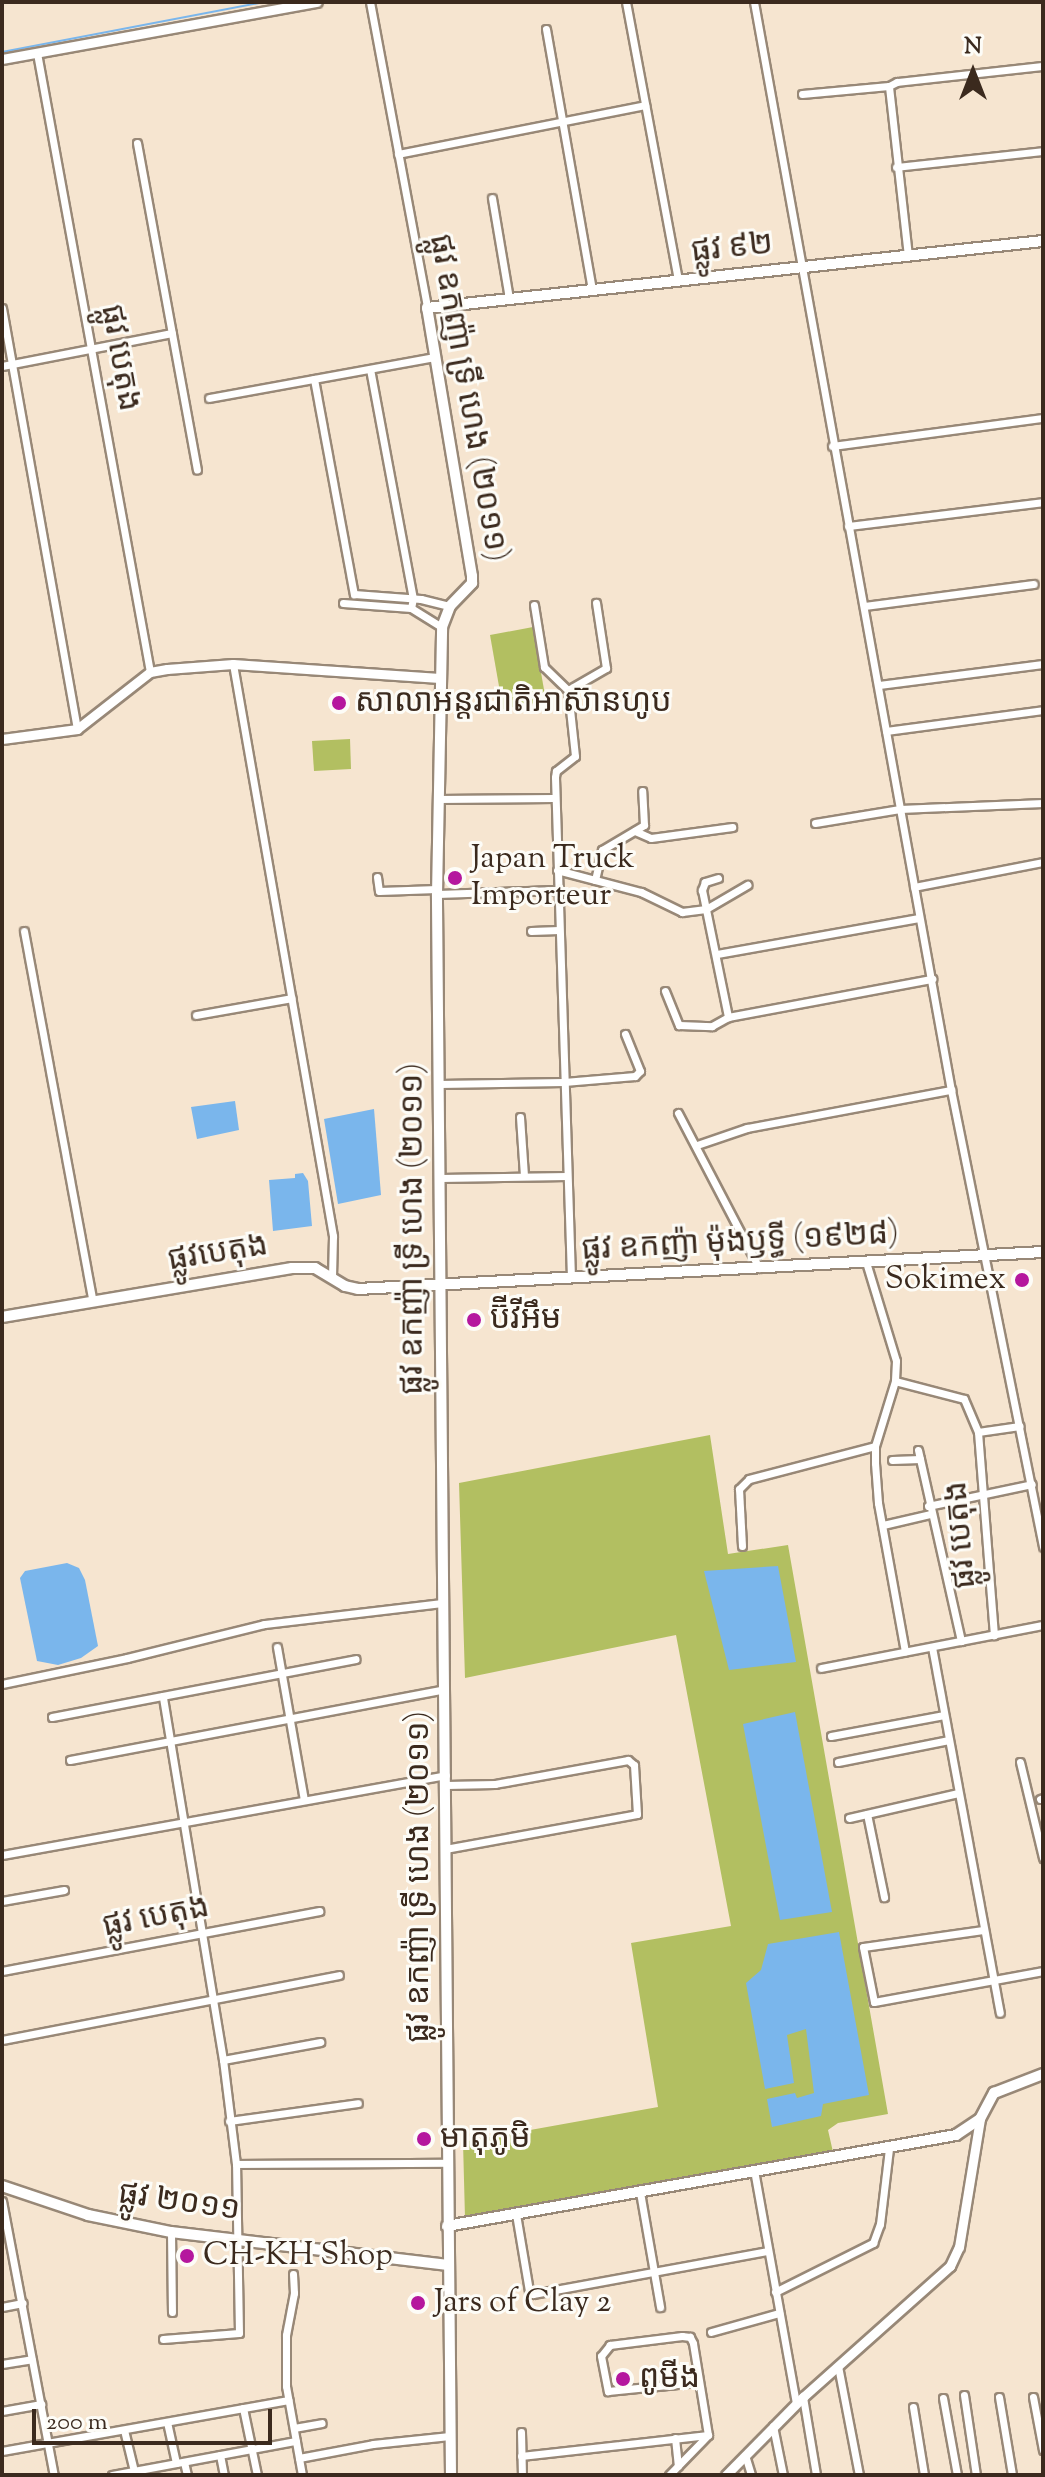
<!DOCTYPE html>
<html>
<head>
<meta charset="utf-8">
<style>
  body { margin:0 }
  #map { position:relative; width:1045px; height:2477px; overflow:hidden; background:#f6e5d0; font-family:"Sorts Mill Goudy","Noto Sans Khmer",serif }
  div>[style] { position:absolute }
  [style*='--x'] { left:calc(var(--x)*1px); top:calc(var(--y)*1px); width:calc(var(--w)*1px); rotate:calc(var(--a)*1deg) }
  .green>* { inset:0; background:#b2bf61 }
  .water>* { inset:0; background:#7ab6ec }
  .stream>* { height:2px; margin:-1px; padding:0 1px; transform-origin:1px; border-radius:1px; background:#7ab6ec }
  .roads { filter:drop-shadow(2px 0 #988877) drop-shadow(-2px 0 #988877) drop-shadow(0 2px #988877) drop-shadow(0 -2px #988877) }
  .minor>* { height:7px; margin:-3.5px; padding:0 3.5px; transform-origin:3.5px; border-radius:3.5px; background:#fff }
  .tertiary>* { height:9px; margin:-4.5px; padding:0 4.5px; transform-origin:4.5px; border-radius:4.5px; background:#fff }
  .secondary>* { height:10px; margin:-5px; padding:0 5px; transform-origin:5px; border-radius:5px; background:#fff }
  .dots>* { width:22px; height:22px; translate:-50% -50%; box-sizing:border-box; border:4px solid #fdfcf7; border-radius:50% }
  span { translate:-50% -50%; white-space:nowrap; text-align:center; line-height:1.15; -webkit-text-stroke:6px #fdfcf7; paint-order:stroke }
  .street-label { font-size:32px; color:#3b2a1e }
  .poi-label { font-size:32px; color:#3b2a1e }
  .left { translate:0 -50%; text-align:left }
  .right { translate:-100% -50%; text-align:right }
  .frame { position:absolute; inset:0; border:4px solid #3b2a1e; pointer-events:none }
  .north { position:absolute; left:933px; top:32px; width:80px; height:80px; -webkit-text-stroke:6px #fdfcf7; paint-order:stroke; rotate:0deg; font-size:22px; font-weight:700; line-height:32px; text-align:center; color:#3b2a1e }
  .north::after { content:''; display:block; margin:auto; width:28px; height:36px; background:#3b2a1e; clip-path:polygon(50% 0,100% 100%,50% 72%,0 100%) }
  .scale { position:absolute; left:32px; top:2409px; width:240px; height:36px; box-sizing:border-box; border:4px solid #3b2a1e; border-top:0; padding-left:10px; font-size:24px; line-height:28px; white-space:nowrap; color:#3b2a1e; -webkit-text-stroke:6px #fdfcf7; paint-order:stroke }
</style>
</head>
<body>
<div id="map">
  <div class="green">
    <div style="clip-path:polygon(533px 627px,546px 701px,503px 709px,490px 635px)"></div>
    <div style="clip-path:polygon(350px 739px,351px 769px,314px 771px,312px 741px)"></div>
    <div style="clip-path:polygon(710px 1435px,728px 1554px,788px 1545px,888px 2114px,838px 2123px,828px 2130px,833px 2152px,465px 2218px,463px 2142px,658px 2107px,631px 1943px,731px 1926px,676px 1635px,465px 1678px,459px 1483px)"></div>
  </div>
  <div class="water">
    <div style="clip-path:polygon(235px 1101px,239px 1130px,197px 1139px,191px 1107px)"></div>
    <div style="clip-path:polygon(374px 1109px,381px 1195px,338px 1204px,324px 1119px)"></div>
    <div style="clip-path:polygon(303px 1173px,308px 1181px,312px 1226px,273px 1231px,269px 1180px,295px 1178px,295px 1174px)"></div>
    <div style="clip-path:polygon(67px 1563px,79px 1568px,85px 1580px,98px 1646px,81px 1658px,58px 1665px,37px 1661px,20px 1578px,25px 1571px)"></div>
    <div style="clip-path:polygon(778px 1566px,796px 1662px,729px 1670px,704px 1571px)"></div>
    <div style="clip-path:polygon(795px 1712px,832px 1912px,780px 1920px,743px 1724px)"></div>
    <div style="clip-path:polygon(839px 1932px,869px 2095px,823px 2104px,821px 2116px,772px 2127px,767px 2099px,795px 2093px,797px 2098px,814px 2093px,806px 2029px,787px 2035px,794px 2083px,765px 2089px,746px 1983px,761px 1970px,768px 1944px)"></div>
  </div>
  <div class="stream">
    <div style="--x:2;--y:52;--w:267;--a:-10.8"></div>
  </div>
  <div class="roads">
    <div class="minor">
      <div style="--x:370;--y:2;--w:311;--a:79.4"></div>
      <div style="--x:626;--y:2;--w:284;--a:79.4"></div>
      <div style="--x:754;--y:2;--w:1106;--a:79.74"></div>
      <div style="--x:951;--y:1090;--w:466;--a:78.6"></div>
      <div style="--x:546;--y:29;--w:265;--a:80"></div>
      <div style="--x:37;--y:53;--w:629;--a:79.65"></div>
      <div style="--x:802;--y:94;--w:87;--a:-5.3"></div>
      <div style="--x:137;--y:143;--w:332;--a:79.6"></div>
      <div style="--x:398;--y:154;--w:252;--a:-11.2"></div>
      <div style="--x:896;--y:167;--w:148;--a:-6.2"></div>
      <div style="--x:492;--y:198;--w:102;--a:80.4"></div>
      <div style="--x:908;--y:256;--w:171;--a:-96.4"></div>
      <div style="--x:889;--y:86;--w:9;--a:-27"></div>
      <div style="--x:897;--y:82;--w:147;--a:-6.3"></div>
      <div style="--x:2;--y:308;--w:428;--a:79.9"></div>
      <div style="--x:2;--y:366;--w:173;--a:-11"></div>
      <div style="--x:370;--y:369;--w:233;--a:79.4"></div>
      <div style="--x:413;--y:598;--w:10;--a:101"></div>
      <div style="--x:314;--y:379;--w:219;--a:79.5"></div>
      <div style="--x:354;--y:594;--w:67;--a:4.3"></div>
      <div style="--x:421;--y:599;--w:30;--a:14"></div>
      <div style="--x:209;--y:398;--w:230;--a:-10.3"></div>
      <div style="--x:832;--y:446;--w:213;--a:-7.6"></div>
      <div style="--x:848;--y:526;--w:196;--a:-7"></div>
      <div style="--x:343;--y:603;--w:68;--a:4.2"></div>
      <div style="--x:411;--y:608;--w:36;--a:32"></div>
      <div style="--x:534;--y:605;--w:63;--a:80.8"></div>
      <div style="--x:544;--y:667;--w:33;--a:44"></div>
      <div style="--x:864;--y:606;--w:171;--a:-7.4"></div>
      <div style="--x:233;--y:664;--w:581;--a:80.08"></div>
      <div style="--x:333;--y:1236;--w:42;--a:91.4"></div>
      <div style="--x:879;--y:685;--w:165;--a:-7.3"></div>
      <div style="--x:886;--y:731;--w:158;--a:-7.6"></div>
      <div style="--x:438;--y:799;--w:116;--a:-0.5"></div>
      <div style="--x:815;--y:823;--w:86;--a:-9.4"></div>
      <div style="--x:900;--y:809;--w:143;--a:-2.4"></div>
      <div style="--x:635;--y:831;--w:17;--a:24"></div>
      <div style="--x:651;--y:838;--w:82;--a:-7.7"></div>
      <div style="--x:557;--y:870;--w:87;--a:14.7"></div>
      <div style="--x:641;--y:892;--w:46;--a:26"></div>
      <div style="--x:682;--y:912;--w:24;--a:-7"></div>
      <div style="--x:706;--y:909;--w:48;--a:-30.3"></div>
      <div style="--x:377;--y:877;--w:14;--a:82"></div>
      <div style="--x:379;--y:891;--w:58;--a:-2"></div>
      <div style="--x:718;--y:878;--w:14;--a:163"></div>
      <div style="--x:705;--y:882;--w:9;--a:111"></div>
      <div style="--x:702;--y:890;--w:130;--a:78.4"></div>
      <div style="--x:595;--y:880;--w:31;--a:-77"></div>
      <div style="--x:602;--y:850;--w:49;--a:-30.8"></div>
      <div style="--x:644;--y:825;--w:34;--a:-93"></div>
      <div style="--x:914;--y:887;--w:131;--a:-11"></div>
      <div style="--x:437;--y:894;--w:120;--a:-1.9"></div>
      <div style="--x:24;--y:931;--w:377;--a:79.5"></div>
      <div style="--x:531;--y:931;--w:28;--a:-2"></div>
      <div style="--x:717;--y:954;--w:205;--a:-10.1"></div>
      <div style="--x:665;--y:991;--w:37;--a:68"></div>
      <div style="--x:679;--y:1025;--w:33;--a:2"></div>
      <div style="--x:712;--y:1026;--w:18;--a:-29"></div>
      <div style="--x:728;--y:1017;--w:208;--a:-10.6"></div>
      <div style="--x:196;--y:1015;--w:97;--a:-10"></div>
      <div style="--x:439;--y:1084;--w:125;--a:-0.9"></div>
      <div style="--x:564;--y:1082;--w:71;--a:-4.8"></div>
      <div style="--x:635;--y:1076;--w:7;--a:-45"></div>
      <div style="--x:640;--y:1071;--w:40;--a:-112"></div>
      <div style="--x:678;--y:1113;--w:175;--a:62.4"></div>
      <div style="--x:520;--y:1117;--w:59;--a:86.1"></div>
      <div style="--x:697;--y:1145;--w:53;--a:-18.8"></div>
      <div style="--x:747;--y:1128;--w:208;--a:-10.6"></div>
      <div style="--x:440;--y:1178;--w:127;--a:-0.9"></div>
      <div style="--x:866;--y:1262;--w:103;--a:73.1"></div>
      <div style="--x:896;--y:1361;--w:20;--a:93"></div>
      <div style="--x:895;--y:1381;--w:68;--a:107.1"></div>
      <div style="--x:875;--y:1446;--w:17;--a:90"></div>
      <div style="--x:875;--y:1463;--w:40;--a:85.7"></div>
      <div style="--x:878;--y:1503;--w:151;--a:79.7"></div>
      <div style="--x:571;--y:1278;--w:501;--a:-91.83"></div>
      <div style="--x:555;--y:777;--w:6;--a:-81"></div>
      <div style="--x:556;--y:771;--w:24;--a:-38"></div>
      <div style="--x:575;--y:756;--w:66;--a:-96.1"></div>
      <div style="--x:568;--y:690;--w:44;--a:-30.1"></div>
      <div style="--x:606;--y:668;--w:66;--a:-98.7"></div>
      <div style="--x:895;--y:1381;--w:71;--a:14.6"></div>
      <div style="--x:964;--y:1399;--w:36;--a:67"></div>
      <div style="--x:978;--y:1432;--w:42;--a:-8.1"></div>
      <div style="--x:978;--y:1432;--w:204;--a:85.5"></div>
      <div style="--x:918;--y:1450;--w:196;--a:77.3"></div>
      <div style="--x:892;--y:1460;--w:28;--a:-2"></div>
      <div style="--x:928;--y:1506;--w:106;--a:-11.9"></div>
      <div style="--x:883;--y:1525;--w:48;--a:-13.2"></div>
      <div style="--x:742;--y:1546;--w:57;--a:-93"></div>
      <div style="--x:739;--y:1489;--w:14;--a:-45"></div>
      <div style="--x:749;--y:1479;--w:130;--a:-14.7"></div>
      <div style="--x:277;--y:1647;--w:155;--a:80"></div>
      <div style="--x:932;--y:1647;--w:372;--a:79.5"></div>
      <div style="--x:821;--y:1668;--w:226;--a:-11"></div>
      <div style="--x:2;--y:1684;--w:128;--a:-11.7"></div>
      <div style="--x:127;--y:1658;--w:141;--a:-13.9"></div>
      <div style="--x:264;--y:1624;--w:180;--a:-6.7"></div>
      <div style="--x:52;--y:1717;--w:309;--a:-10.8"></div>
      <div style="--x:831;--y:1736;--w:115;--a:-10.5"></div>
      <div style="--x:70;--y:1760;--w:381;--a:-10.7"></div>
      <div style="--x:838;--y:1762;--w:113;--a:-11.2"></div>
      <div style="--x:1020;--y:1762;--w:99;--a:76.5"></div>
      <div style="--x:1040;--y:1799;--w:3;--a:-18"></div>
      <div style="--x:867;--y:1814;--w:85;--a:78.4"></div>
      <div style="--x:849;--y:1818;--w:112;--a:-12.9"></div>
      <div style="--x:445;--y:1849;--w:195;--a:-10.3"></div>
      <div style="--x:637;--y:1814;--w:49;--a:-93.5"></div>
      <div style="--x:634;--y:1765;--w:8;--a:-140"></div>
      <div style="--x:628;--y:1760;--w:135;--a:169.8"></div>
      <div style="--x:495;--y:1784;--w:49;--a:178.8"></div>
      <div style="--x:2;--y:1855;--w:451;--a:-10.2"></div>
      <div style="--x:2;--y:1901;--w:63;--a:-10.1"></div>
      <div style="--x:983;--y:1930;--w:121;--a:171.9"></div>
      <div style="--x:863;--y:1947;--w:56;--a:78.7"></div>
      <div style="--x:874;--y:2002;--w:172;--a:-10.4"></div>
      <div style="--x:2;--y:1971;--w:323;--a:-10.7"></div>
      <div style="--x:2;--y:2040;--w:343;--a:-10.9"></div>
      <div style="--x:223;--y:2060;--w:99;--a:-10.5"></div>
      <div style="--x:229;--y:2121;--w:130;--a:-7.9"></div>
      <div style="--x:236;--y:2164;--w:212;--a:-0.3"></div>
      <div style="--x:754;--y:2170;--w:238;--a:79.8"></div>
      <div style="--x:640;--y:2192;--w:117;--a:80.1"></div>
      <div style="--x:2;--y:2201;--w:279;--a:79.3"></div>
      <div style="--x:516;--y:2214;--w:78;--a:80.4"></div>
      <div style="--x:529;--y:2291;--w:5;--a:37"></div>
      <div style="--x:533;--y:2294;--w:239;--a:-10.4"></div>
      <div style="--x:171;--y:2232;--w:80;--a:89.3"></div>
      <div style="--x:293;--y:2274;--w:19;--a:87"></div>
      <div style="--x:294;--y:2293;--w:43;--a:100.8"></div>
      <div style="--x:286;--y:2335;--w:51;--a:90"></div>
      <div style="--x:286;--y:2386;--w:90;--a:79.8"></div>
      <div style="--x:775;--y:2292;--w:110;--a:-26.6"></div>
      <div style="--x:873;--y:2243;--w:20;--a:-70"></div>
      <div style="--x:880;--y:2224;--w:77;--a:-83.2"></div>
      <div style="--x:2;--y:2307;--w:21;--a:-11"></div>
      <div style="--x:711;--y:2332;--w:71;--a:-15.6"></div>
      <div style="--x:163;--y:2339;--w:76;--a:-4.5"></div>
      <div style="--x:239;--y:2333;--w:169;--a:-91"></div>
      <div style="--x:236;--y:2164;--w:105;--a:-97.1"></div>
      <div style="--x:223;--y:2060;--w:369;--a:-99.4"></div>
      <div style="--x:2;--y:2364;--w:30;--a:-9"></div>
      <div style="--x:838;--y:2366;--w:111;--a:79.1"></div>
      <div style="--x:964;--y:2395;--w:81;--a:81.5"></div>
      <div style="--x:803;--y:2397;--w:79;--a:80.5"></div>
      <div style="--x:999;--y:2397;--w:79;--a:80.5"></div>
      <div style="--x:1033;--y:2397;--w:54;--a:79.3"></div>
      <div style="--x:943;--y:2398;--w:78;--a:79.7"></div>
      <div style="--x:913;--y:2407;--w:69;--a:80.8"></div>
      <div style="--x:243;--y:2408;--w:68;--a:78.2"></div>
      <div style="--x:2;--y:2411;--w:40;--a:-10"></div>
      <div style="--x:167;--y:2422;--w:42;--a:77.6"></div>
      <div style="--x:773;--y:2426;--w:50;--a:78.5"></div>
      <div style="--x:294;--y:2428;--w:28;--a:-10"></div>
      <div style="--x:124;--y:2430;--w:42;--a:76.3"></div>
      <div style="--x:521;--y:2432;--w:43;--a:88.7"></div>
      <div style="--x:675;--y:2438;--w:28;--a:84"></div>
      <div style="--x:2;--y:2451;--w:291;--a:-10.1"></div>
      <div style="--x:220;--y:2455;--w:20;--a:79"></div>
      <div style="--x:745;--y:2455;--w:21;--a:73"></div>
      <div style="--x:521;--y:2456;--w:188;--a:-6.4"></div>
      <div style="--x:299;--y:2458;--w:75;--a:-10.7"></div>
      <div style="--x:373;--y:2444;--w:77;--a:-5.9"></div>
      <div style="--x:184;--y:2462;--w:13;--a:77"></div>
      <div style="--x:112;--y:2475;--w:187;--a:-10.5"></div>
      <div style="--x:669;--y:2475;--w:56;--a:-45.7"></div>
      <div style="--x:708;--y:2435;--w:93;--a:-99.3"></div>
      <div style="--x:693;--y:2343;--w:7;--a:-117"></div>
      <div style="--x:690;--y:2337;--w:8;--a:-173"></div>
      <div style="--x:682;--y:2336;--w:73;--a:172.9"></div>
      <div style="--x:610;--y:2345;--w:14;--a:129"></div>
      <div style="--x:601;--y:2356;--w:36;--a:79"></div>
      <div style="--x:608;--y:2391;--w:90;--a:-5.7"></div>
    </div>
    <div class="tertiary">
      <div style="--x:2;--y:59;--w:320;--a:-10.3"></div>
      <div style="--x:2;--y:739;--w:76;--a:-7.6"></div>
      <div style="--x:77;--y:729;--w:93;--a:-38"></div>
      <div style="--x:150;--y:672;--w:17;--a:-10"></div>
      <div style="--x:167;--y:669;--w:66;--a:-4.3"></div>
      <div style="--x:233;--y:664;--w:207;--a:3.9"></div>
      <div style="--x:726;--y:2475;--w:110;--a:-45.4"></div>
      <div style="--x:803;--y:2397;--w:197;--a:-41.7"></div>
      <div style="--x:950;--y:2266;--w:21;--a:-65"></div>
      <div style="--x:959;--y:2247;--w:130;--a:-80.7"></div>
    </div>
    <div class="secondary">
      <div style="--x:2;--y:1317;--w:294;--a:-9.6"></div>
      <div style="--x:292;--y:1268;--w:23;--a:0"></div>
      <div style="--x:315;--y:1268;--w:35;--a:31"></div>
      <div style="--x:345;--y:1286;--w:13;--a:13"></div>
      <div style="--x:358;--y:1289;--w:686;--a:-3.09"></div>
      <div style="--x:2;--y:2186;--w:91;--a:18.6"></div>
      <div style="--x:88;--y:2215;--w:85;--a:11.6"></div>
      <div style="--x:171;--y:2232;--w:279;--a:6.8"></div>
      <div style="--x:447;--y:2226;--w:517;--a:-10.14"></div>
      <div style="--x:956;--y:2135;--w:29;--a:-34"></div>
      <div style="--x:980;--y:2119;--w:30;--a:-62"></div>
      <div style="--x:994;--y:2093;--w:53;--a:-21.2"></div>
      <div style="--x:451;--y:2475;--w:1581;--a:-90.51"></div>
      <div style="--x:437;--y:894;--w:267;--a:-88.9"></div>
      <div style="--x:442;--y:627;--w:22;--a:-69"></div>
      <div style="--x:450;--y:606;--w:32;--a:-46"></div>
      <div style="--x:472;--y:583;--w:7;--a:-90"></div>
      <div style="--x:472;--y:576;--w:272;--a:-99.5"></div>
      <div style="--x:427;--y:308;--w:620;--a:-6.21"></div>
    </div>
  </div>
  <div class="dots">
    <div style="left:339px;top:703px;background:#b5179e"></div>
    <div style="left:455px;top:878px;background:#b5179e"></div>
    <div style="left:1022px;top:1280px;background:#b5179e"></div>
    <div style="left:474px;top:1320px;background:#b5179e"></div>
    <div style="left:424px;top:2139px;background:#b5179e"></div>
    <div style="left:187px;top:2256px;background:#b5179e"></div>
    <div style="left:418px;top:2303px;background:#b5179e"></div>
    <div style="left:623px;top:2379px;background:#b5179e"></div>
  </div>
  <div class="street-label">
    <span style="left:732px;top:249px;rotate:-6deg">ផ្លូវ ៩២</span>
    <span style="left:119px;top:358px;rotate:80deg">ផ្លូវ បេតុង</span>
    <span style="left:467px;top:398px;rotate:80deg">ផ្លូវ ឧកញ៉ា ទ្រី ហេង (២០១១)</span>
    <span style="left:414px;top:1229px;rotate:-90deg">ផ្លូវ ឧកញ៉ា ទ្រី ហេង (២០១១)</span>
    <span style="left:740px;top:1243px;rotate:-3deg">ផ្លូវ ឧកញ៉ា ម៉ុងឫទ្ធី (១៩២៨)</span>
    <span style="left:218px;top:1254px;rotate:-9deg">ផ្លូវបេតុង</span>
    <span style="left:962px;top:1535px;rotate:-95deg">ផ្លូវ បេតុង</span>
    <span style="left:420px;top:1877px;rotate:-90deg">ផ្លូវ ឧកញ៉ា ទ្រី ហេង (២០១១)</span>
    <span style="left:156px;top:1918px;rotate:-11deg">ផ្លូវ បេតុង</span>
    <span style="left:179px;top:2203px;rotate:8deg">ផ្លូវ ២០១១</span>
  </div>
  <div class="poi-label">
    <span class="left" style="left:355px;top:703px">សាលាអន្ដរជាតិអាស៊ានហូប</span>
    <span class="left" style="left:471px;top:878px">Japan Truck<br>Importeur</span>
    <span class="right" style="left:1006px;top:1280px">Sokimex</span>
    <span class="left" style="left:490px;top:1320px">ប៊ីវីអឹម</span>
    <span class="left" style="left:440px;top:2139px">មាតុភូមិ</span>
    <span class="left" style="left:203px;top:2256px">CH-KH Shop</span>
    <span class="left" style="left:434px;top:2303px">Jars of Clay 2</span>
    <span class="left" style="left:639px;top:2379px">ពូមីង</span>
  </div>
  <div class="frame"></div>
  <div class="north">N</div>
  <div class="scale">200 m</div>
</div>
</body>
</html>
